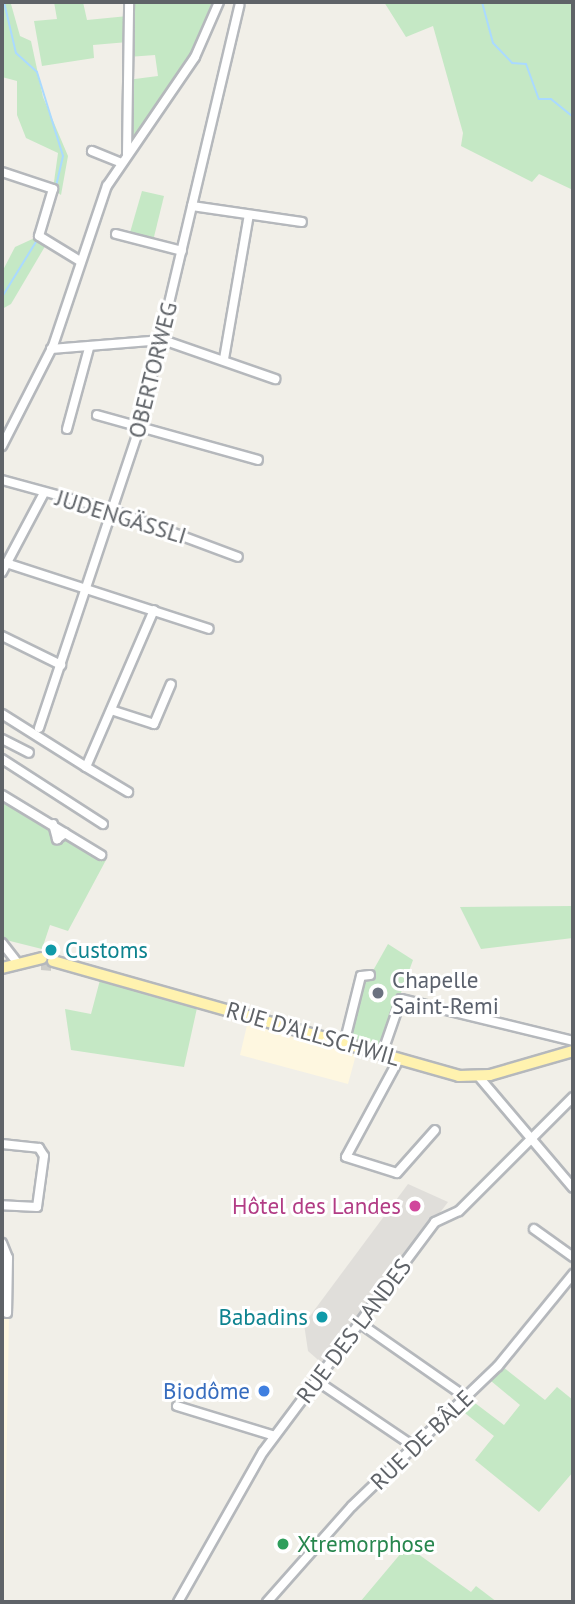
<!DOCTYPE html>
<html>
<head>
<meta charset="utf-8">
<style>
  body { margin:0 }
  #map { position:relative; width:575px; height:1604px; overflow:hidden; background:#f1efe8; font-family:"PT Sans",sans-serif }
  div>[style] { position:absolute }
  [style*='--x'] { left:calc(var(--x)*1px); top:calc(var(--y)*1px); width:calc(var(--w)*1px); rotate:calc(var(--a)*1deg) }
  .commercial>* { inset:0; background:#fef7e0 }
  .industrial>* { inset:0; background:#e0deda }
  .green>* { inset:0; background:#c5e8c5 }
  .stream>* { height:2px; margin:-1px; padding:0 1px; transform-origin:1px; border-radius:1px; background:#aadaff }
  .major-tunnel>* { height:10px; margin-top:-5px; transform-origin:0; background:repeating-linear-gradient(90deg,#ccccc8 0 10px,transparent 0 15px) }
  .roads { filter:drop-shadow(2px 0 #b5b8bc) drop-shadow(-2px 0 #b5b8bc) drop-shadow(0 2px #b5b8bc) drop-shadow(0 -2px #b5b8bc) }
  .minor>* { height:8px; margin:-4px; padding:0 4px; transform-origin:4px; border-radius:4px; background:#fff }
  .major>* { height:10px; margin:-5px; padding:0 5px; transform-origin:5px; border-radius:5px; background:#fff2af }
  .dots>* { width:19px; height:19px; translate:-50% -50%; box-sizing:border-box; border:4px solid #fff; border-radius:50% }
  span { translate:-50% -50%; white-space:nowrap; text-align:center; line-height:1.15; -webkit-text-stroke:6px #fff; paint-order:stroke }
  .street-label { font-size:23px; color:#5f6368 }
  .culture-label { font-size:23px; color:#0d838f }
  .left { translate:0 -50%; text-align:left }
  .right { translate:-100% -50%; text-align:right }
  .worship-label { font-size:23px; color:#5b616d }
  .hotel-label { font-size:23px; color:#b23c85 }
  .shop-label { font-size:23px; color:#366cbe }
  .leisure-label { font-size:23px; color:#27864d }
  .frame { position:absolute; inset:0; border:4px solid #5f6368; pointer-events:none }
</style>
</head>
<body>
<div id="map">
  <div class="commercial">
    <div style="clip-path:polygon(248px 1021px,357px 1051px,348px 1084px,240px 1055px)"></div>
    <div style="clip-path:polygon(2px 1245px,10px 1257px,4px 1602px,2px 1602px)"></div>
  </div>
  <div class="industrial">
    <div style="clip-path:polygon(408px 1184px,448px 1202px,325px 1366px,308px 1351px,304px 1324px)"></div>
  </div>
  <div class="green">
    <div style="clip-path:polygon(2px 2px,11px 4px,20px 36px,31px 41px,43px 97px,68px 156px,61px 195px,53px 189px,58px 153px,26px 138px,17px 115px,17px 81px,2px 77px)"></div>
    <div style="clip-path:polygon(54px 2px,83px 2px,87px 20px,128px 16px,129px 2px,212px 2px,193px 49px,129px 146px,127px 80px,158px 76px,155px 55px,128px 57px,128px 42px,93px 45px,94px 58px,42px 66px,34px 21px,57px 19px)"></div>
    <div style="clip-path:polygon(384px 2px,573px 2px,573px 190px,539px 174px,532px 182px,461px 146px,463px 133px,433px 26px,406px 37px)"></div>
    <div style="clip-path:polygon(142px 191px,164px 196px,153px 241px,129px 236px)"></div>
    <div style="clip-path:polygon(39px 236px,47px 243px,11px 304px,2px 309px,2px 272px,15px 247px)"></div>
    <div style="clip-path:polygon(2px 797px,46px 823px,59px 842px,68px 838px,106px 860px,68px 931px,50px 925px,42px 949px,2px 939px)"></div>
    <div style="clip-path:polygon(573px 906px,573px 938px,481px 949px,460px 907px)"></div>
    <div style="clip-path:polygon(388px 944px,413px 960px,380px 1050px,348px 1040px,364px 976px,370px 976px)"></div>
    <div style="clip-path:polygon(100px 980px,197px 1008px,184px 1067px,71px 1050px,65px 1009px,91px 1014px)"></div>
    <div style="clip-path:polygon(503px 1367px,545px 1400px,557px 1387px,573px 1400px,573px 1472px,539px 1512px,475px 1460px,494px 1436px,461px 1410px,471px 1400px,504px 1425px,520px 1405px,491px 1381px)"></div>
    <div style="clip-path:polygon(407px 1546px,471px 1592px,476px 1586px,497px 1602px,360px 1602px)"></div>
  </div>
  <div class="stream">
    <div style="--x:4;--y:2;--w:52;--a:76.8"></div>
    <div style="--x:16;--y:53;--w:28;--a:42"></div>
    <div style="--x:37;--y:72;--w:88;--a:72.8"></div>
    <div style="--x:63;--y:156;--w:53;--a:103"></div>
    <div style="--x:482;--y:2;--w:42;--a:75"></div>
    <div style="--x:493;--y:43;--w:28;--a:46"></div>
    <div style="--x:512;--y:63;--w:14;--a:4"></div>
    <div style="--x:526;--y:64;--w:37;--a:70"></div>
    <div style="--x:539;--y:99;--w:12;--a:0"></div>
    <div style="--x:551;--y:99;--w:28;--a:39"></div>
    <div style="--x:2;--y:297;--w:67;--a:-58.4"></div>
  </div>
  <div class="major-tunnel">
    <div style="--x:41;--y:965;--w:12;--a:5"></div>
  </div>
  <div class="roads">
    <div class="minor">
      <div style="--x:92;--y:151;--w:31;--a:22"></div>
      <div style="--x:127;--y:154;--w:152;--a:-89.2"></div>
      <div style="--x:2;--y:172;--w:54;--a:18.4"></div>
      <div style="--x:53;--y:189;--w:49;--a:106.6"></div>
      <div style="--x:39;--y:236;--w:48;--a:31.4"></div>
      <div style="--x:192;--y:206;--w:111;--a:8.3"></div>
      <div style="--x:116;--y:234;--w:68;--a:14.4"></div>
      <div style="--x:51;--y:349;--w:112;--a:-4.6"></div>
      <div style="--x:163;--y:340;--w:119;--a:19.2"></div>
      <div style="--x:224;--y:359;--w:146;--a:-80.2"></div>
      <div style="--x:97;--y:415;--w:167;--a:15.6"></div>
      <div style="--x:67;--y:429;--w:84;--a:-74.8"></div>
      <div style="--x:2;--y:446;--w:112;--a:-63"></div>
      <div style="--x:53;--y:346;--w:169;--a:-71.4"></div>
      <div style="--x:107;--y:186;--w:156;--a:-55.7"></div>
      <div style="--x:195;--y:57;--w:60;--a:-66.4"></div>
      <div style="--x:2;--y:480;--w:117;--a:15.3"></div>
      <div style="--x:115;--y:511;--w:131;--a:20.5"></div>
      <div style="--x:6;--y:563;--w:213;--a:18"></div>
      <div style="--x:2;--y:572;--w:89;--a:-62"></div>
      <div style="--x:2;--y:636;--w:66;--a:26.2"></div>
      <div style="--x:111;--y:710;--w:45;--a:18"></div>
      <div style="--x:154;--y:724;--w:43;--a:-67"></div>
      <div style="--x:2;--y:714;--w:99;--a:32.2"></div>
      <div style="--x:86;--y:767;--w:171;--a:-66.6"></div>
      <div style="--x:39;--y:728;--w:318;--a:-71.5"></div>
      <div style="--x:140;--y:426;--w:432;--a:-76.7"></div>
      <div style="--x:2;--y:739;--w:30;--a:27"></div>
      <div style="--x:2;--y:759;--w:120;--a:32.8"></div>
      <div style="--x:86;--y:767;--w:49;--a:30.8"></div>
      <div style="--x:2;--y:795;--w:116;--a:31.2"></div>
      <div style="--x:53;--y:824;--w:16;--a:75"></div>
      <div style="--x:57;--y:839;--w:10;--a:-37"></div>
      <div style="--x:2;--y:943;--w:24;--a:52"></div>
      <div style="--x:344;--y:1044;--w:70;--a:-76"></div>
      <div style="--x:361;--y:976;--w:9;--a:-6"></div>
      <div style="--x:382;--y:1054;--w:58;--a:-70.9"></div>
      <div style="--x:401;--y:999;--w:177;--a:13.7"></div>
      <div style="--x:399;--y:1059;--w:111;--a:118.4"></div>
      <div style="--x:346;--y:1157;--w:53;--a:17.4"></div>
      <div style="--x:397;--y:1173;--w:57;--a:-48.5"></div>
      <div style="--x:479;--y:1077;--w:145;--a:49.7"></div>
      <div style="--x:2;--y:1144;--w:37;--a:6"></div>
      <div style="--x:39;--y:1148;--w:9;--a:58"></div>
      <div style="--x:44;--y:1156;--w:51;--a:97.8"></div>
      <div style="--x:37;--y:1207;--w:35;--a:-177"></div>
      <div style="--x:534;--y:1229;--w:48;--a:35.7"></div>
      <div style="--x:2;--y:1243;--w:16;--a:68"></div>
      <div style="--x:8;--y:1258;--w:55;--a:91"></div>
      <div style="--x:361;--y:1324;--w:129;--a:34.9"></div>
      <div style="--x:317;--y:1381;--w:118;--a:34"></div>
      <div style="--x:177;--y:1406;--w:102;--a:17"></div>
      <div style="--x:178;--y:1602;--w:172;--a:-60.5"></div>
      <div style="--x:263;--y:1452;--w:287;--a:-53.2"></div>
      <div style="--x:435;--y:1222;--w:26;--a:-25"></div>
      <div style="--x:459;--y:1211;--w:161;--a:-45"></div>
      <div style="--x:267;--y:1602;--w:128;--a:-48.5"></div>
      <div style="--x:352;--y:1506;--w:202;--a:-43.8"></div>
      <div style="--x:498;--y:1366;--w:119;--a:-50.8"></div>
    </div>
    <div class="major">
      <div style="--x:53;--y:961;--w:422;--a:15.8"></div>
      <div style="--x:459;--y:1076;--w:31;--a:-2"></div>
      <div style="--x:490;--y:1075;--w:86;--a:-16.1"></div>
      <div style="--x:2;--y:968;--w:41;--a:-14"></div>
    </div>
  </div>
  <div class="dots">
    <div style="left:51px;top:950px;background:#0f9aa8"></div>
    <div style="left:378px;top:993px;background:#6b7280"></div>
    <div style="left:415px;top:1206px;background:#d1479c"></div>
    <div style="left:322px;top:1317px;background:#0f9aa8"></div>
    <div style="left:264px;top:1391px;background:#3f7fe0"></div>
    <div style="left:283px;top:1544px;background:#2e9e5b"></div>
  </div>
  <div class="street-label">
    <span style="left:153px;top:370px;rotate:-76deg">OBERTORWEG</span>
    <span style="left:121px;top:517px;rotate:17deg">JUDENGÄSSLI</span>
    <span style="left:313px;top:1034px;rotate:16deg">RUE D'ALLSCHWIL</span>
    <span style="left:354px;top:1331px;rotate:-53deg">RUE DES LANDES</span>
    <span style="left:422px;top:1440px;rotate:-44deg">RUE DE BÂLE</span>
  </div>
  <div class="culture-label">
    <span class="left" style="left:65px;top:950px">Customs</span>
    <span class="right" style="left:308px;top:1317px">Babadins</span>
  </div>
  <div class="worship-label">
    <span class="left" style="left:392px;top:993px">Chapelle<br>Saint-Remi</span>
  </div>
  <div class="hotel-label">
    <span class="right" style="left:401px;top:1206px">Hôtel des Landes</span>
  </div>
  <div class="shop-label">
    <span class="right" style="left:250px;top:1391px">Biodôme</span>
  </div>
  <div class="leisure-label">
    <span class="left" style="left:297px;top:1544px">Xtremorphose</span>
  </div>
  <div class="frame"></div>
</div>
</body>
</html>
